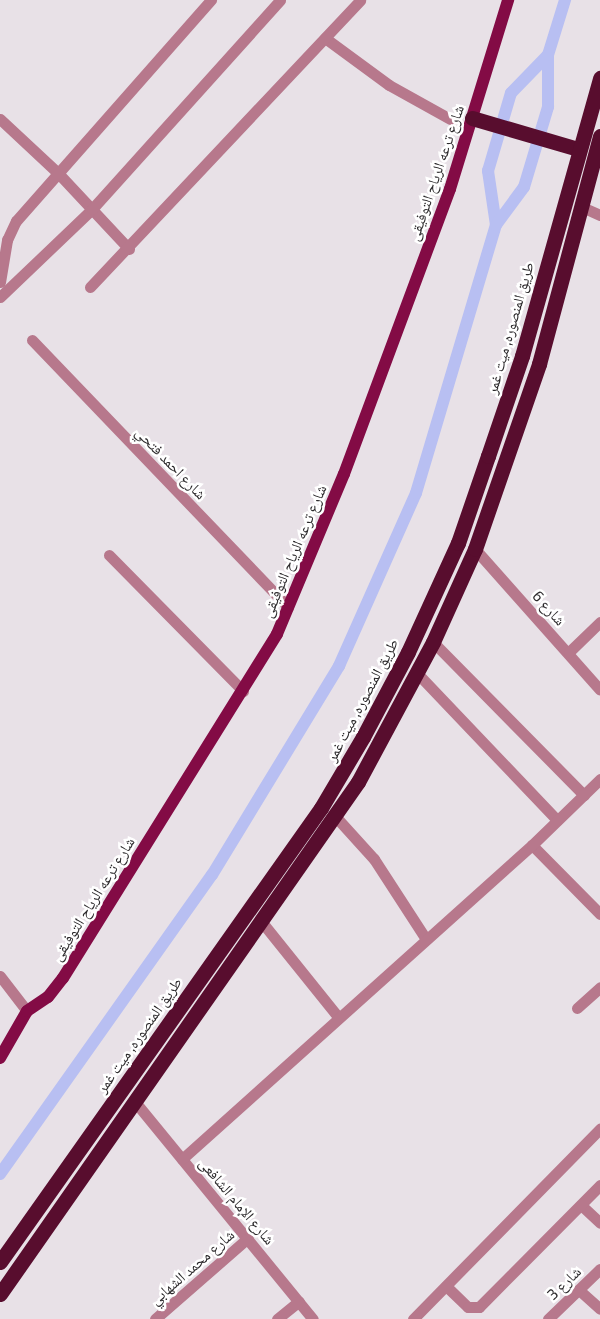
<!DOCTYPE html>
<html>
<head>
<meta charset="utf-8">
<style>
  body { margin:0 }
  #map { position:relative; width:600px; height:1319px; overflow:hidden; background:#e8e1e7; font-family:"Exo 2","Noto Naskh Arabic",sans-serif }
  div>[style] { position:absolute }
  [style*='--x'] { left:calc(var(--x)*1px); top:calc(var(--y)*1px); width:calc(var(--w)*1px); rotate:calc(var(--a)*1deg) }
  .canal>* { height:12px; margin:-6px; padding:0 6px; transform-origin:6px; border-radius:6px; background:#b8bff2 }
  .minor>* { height:11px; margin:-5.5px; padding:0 5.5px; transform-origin:5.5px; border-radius:5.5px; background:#b7788c }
  .major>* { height:12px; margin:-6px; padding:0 6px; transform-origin:6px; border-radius:6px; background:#830b45 }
  .highway>* { height:15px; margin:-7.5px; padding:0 7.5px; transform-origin:7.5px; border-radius:7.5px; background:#580d2e }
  span { translate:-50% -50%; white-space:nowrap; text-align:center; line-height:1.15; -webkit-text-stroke:5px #fff; paint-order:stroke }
  .street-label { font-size:15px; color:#2c2a2c }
</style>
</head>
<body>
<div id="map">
  <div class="canal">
    <div style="--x:496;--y:225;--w:55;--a:-98.4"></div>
    <div style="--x:488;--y:171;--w:81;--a:-73.6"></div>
    <div style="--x:511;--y:93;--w:53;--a:-45.8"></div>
    <div style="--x:0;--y:1174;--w:367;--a:-54.7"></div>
    <div style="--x:212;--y:875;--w:245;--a:-58.7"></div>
    <div style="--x:339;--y:666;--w:189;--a:-66"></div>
    <div style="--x:416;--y:493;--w:280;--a:-73.4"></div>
    <div style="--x:496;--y:225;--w:47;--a:-53.6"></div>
    <div style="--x:524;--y:187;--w:84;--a:-73.3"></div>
    <div style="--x:548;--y:107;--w:52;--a:-90"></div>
    <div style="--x:548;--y:55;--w:58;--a:-72.8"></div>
  </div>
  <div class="minor">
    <div style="--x:325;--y:38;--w:79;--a:36.3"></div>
    <div style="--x:389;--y:85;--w:70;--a:29.1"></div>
    <div style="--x:0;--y:119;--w:79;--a:43"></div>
    <div style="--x:58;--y:173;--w:104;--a:46.9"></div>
    <div style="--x:582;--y:207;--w:20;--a:24"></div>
    <div style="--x:0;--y:282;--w:43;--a:-80.5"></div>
    <div style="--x:7;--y:240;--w:21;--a:-65"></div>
    <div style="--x:16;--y:221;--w:295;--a:-48.6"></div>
    <div style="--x:90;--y:287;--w:394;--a:-46.7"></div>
    <div style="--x:0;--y:297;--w:127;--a:-43.7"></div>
    <div style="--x:92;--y:209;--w:281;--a:-48"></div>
    <div style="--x:32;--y:340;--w:370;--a:46.2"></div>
    <div style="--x:475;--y:549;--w:188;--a:48.4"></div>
    <div style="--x:109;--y:555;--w:191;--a:45.4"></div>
    <div style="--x:433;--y:642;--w:215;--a:45.4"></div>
    <div style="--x:569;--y:652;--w:43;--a:-44.1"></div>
    <div style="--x:417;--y:673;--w:203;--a:46.4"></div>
    <div style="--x:335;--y:816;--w:58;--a:47.8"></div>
    <div style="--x:374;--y:859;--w:95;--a:57"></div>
    <div style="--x:532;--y:845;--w:97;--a:45.4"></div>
    <div style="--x:261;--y:921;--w:124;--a:51.2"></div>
    <div style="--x:0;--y:976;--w:44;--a:52.4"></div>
    <div style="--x:577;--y:1008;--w:31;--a:-42"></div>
    <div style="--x:136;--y:1103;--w:279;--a:50.7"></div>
    <div style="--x:182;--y:1159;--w:470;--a:-41.9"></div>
    <div style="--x:532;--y:845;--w:95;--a:-44.1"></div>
    <div style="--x:581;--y:1205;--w:26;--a:43"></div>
    <div style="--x:446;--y:1286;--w:30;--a:44"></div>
    <div style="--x:468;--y:1307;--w:11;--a:0"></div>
    <div style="--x:479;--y:1307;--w:172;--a:-45.2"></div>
    <div style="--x:579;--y:1290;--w:28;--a:42"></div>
    <div style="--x:155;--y:1319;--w:123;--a:-41.1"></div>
    <div style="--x:277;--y:1319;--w:28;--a:-39"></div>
    <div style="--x:413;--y:1319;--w:267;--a:-45.5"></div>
    <div style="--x:548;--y:1319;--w:72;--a:-43.9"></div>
  </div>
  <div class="major">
    <div style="--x:0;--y:1058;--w:54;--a:-60.1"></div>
    <div style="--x:27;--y:1011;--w:25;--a:-34"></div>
    <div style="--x:48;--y:997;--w:24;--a:-52"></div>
    <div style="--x:63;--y:978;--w:405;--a:-58.1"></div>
    <div style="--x:277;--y:634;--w:173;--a:-67.3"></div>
    <div style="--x:344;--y:474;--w:304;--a:-69.6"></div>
    <div style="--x:450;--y:189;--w:198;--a:-72.9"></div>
  </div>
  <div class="highway">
    <div style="--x:472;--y:118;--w:110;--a:16.3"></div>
    <div style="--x:0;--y:1262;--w:556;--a:-54.74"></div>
    <div style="--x:321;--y:808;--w:82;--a:-59.4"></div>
    <div style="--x:363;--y:737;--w:96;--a:-62.1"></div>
    <div style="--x:408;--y:652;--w:120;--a:-65.4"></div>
    <div style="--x:458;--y:543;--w:92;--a:-71"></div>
    <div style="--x:488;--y:456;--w:106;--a:-71.2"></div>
    <div style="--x:522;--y:356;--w:289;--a:-74.3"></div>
    <div style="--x:0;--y:1294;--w:625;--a:-55.04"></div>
    <div style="--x:358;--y:782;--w:159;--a:-61.8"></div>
    <div style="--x:433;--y:642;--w:102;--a:-65.7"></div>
    <div style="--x:475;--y:549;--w:196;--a:-70.9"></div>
    <div style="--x:539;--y:364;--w:236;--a:-75"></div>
  </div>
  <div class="street-label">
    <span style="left:436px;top:173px;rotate:-71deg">شارع ترعه الرياح التوفيقى</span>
    <span style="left:510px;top:328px;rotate:-74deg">طريق المنصوره, ميت غمر</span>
    <span style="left:171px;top:463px;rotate:46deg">شارع احمد فتحي</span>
    <span style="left:294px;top:551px;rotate:-67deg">شارع ترعه الرياح التوفيقى</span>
    <span style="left:549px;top:608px;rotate:48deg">شارع 6</span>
    <span style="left:362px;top:700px;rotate:-62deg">طريق المنصوره, ميت غمر</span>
    <span style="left:93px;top:899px;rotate:-58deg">شارع ترعه الرياح التوفيقى</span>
    <span style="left:139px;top:1035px;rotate:-55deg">طريق المنصوره, ميت غمر</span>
    <span style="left:237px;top:1201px;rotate:50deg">شارع الإمام الشافعى</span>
    <span style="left:192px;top:1267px;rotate:-41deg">شارع محمد الشهابي</span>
    <span style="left:564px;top:1283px;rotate:-44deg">شارع 3</span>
  </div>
</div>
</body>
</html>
